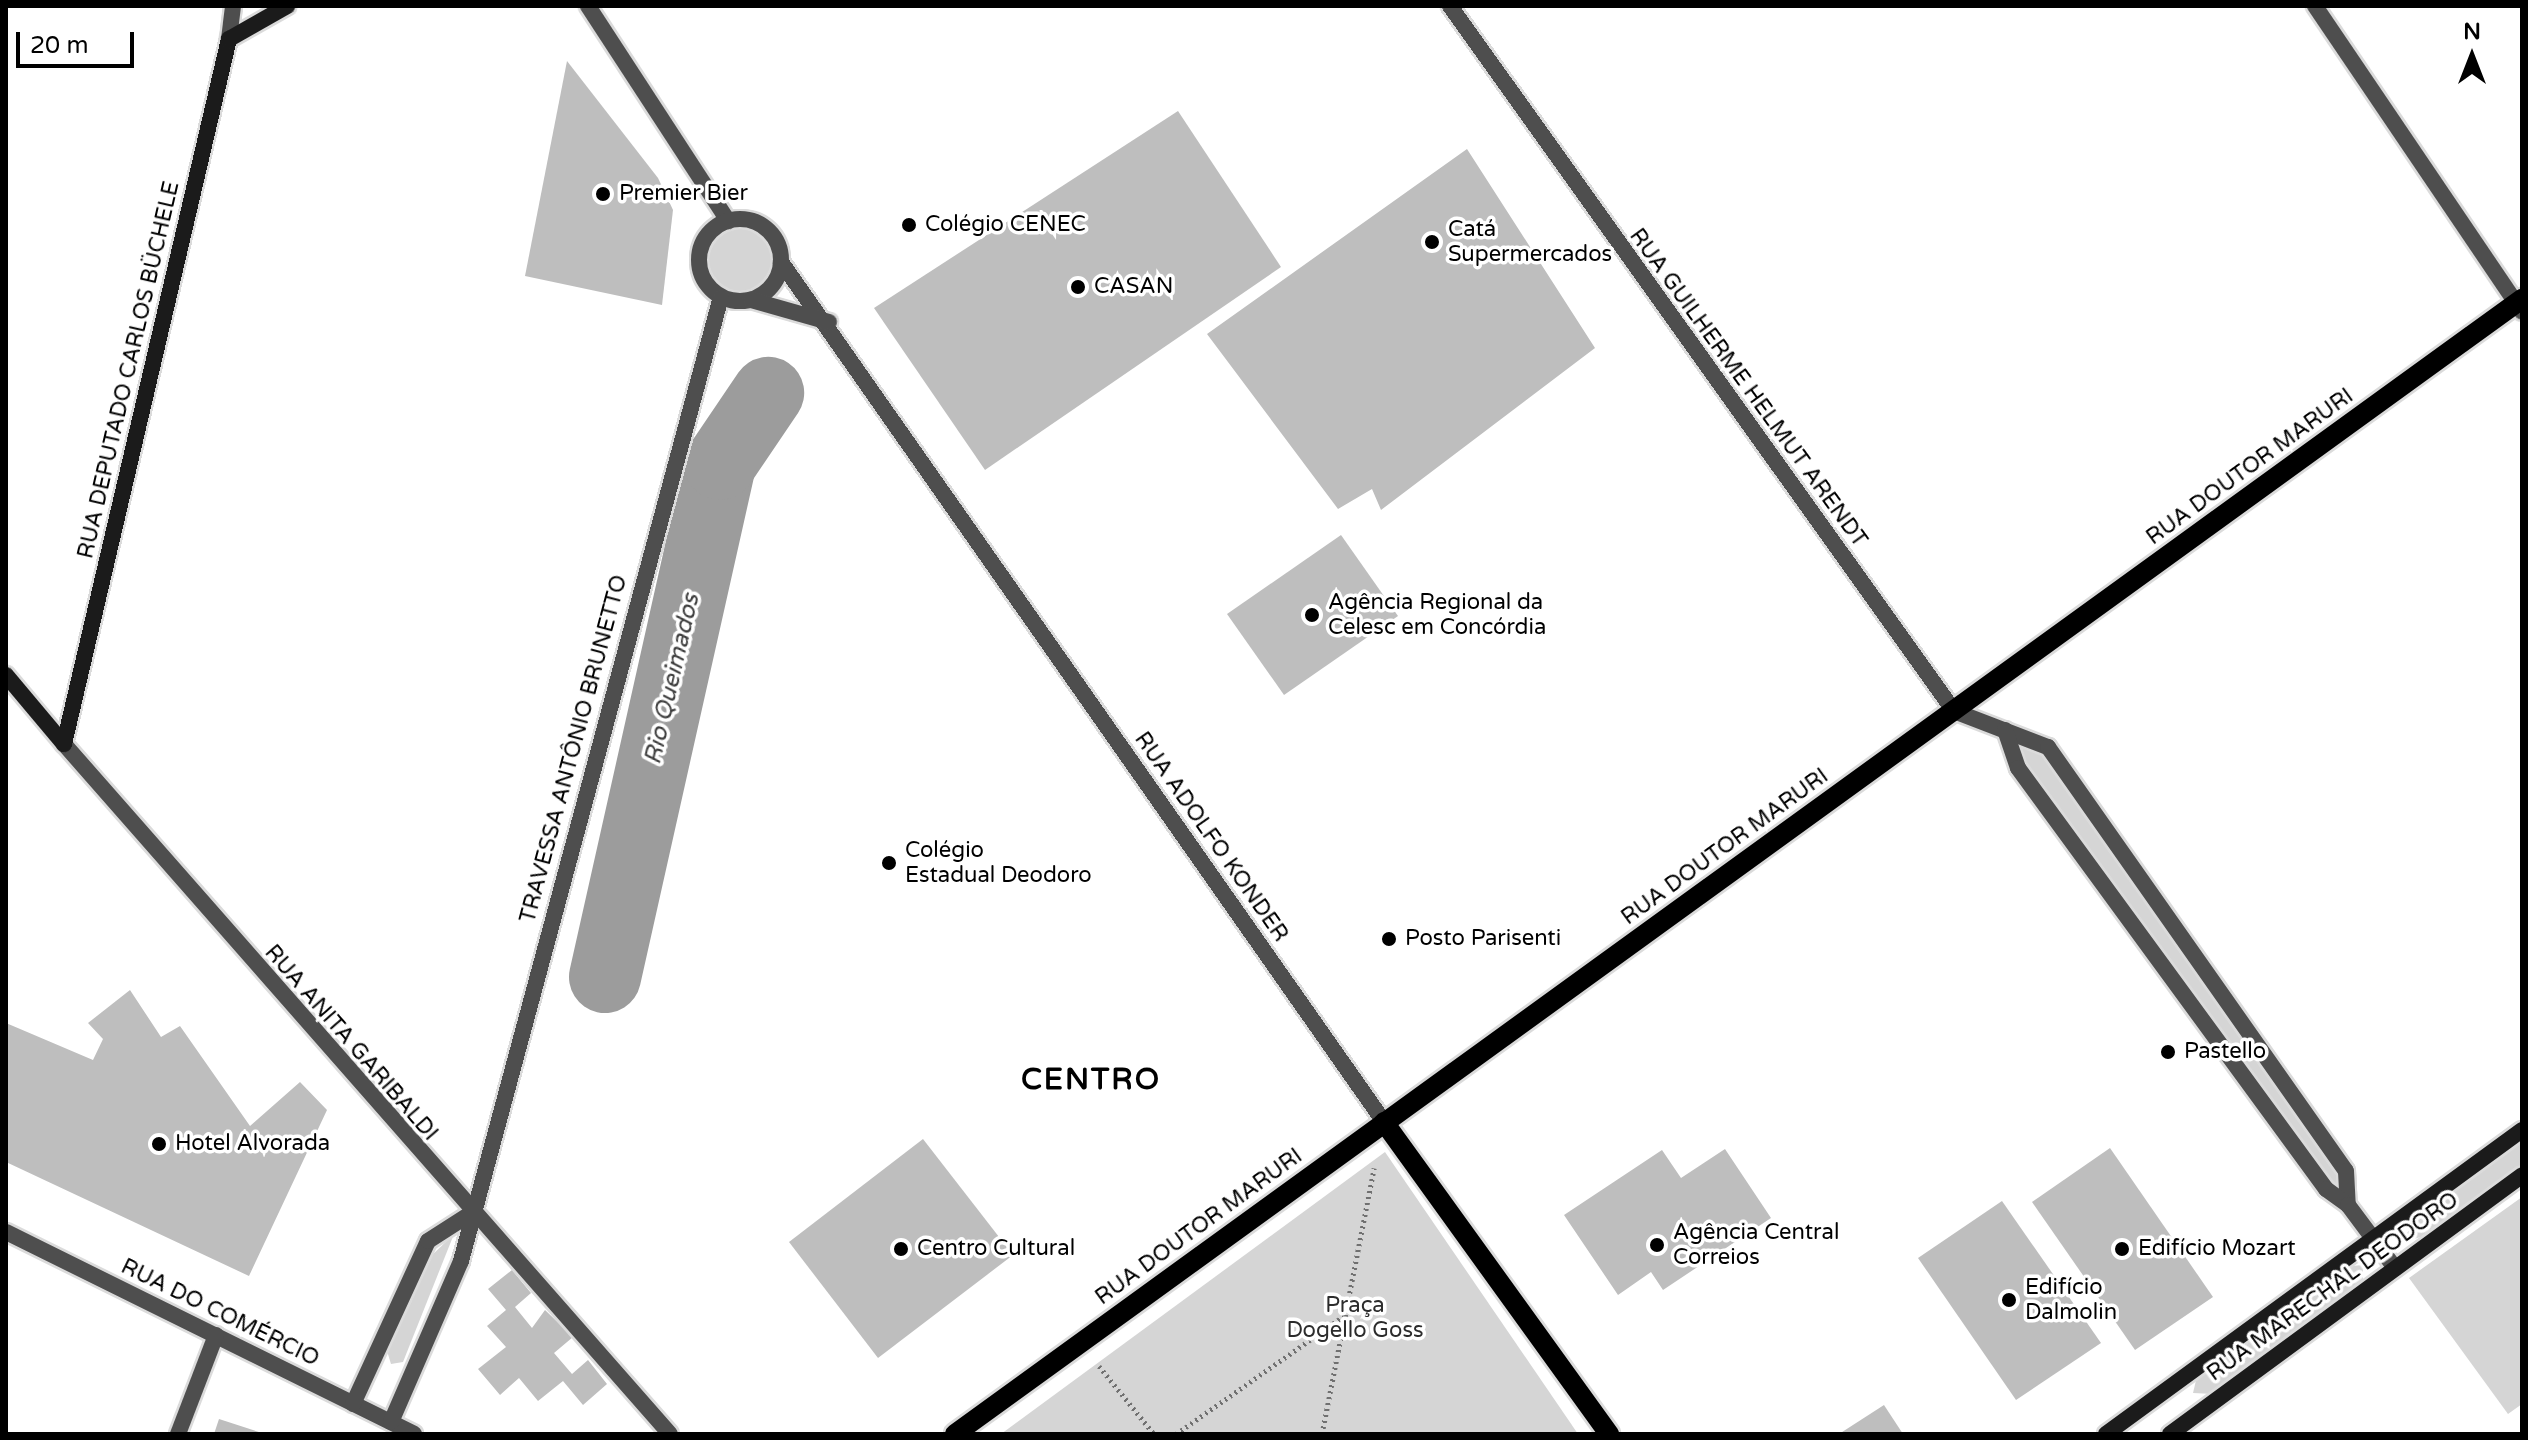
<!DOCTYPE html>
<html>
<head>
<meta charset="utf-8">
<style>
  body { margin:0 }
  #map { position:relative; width:2528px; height:1440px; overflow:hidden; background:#fff; font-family:"Varela Round",sans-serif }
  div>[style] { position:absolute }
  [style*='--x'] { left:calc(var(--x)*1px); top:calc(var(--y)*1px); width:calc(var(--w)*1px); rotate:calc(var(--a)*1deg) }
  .green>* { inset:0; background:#d5d5d5 }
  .round { border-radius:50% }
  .river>* { height:72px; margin:-36px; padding:0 36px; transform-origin:36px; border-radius:36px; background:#9c9c9c }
  .building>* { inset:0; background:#bebebe }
  .path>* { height:5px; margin-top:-2.5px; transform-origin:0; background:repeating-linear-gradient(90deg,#707070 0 2px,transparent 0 6px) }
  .roads { filter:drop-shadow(2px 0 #dbdbdb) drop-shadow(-2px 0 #dbdbdb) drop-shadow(0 2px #dbdbdb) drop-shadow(0 -2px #dbdbdb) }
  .street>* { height:16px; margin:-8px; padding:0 8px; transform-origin:8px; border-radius:8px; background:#4e4e4e }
  .street>.ring { margin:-8px; padding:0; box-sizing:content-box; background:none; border:16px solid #4e4e4e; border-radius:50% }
  .secondary>* { height:16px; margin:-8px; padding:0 8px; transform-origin:8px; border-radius:8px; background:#1b1b1b }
  .primary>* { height:20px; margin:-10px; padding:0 10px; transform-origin:10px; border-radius:10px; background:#000 }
  .dots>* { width:22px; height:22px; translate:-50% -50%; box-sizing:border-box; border:4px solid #fff; border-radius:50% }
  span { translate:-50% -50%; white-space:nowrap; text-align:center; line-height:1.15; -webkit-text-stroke:7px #fff; paint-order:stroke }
  .poi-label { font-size:22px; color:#000 }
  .left { translate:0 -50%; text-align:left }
  .street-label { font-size:22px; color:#000 }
  .park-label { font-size:22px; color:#2c2c2c }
  .water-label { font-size:24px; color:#3d3d3d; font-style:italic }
  .district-label { font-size:30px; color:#000; font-weight:700; letter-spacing:2px }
  .frame { position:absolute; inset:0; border:8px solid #000; pointer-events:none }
  .north { position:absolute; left:2432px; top:16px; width:80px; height:80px; -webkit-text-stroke:6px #fff; paint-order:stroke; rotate:0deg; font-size:22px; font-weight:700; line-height:32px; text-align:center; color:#000 }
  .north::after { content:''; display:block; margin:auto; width:28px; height:36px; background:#000; clip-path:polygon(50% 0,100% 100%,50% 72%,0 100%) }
  .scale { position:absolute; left:16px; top:32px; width:118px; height:36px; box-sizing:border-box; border:4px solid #000; border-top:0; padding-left:10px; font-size:24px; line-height:28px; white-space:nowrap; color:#000; -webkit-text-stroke:6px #fff; paint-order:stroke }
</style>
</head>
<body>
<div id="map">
  <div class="green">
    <div class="round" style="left:704px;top:224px;width:70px;height:70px"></div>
    <div style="clip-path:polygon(2022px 744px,2043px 753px,2338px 1168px,2339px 1191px,2023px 764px)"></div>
    <div style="clip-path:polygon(2522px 1135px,2522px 1170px,2437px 1232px,2401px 1243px,2422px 1209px)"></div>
    <div style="clip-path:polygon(1385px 1152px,1578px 1434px,1001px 1434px)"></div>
    <div style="clip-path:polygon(2522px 1197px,2522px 1404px,2508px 1414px,2409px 1278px)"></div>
    <div style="clip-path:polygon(454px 1234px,403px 1362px,391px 1364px,387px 1351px,430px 1257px)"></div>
    <div style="clip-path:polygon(2363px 1265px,2363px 1286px,2213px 1394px,2193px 1393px,2198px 1372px,2340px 1267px)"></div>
  </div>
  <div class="river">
    <div style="--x:605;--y:977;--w:526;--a:-77.36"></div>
    <div style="--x:720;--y:464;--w:86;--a:-55.9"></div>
  </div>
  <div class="building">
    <div style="clip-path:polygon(567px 61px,658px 178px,673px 210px,662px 305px,525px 276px)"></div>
    <div style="clip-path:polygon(1178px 111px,1281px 267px,985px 470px,874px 308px)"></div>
    <div style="clip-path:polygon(1467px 149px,1595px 348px,1381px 510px,1372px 489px,1338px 509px,1207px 334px)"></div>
    <div style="clip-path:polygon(1341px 535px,1398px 616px,1284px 695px,1227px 614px)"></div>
    <div style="clip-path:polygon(130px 990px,161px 1037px,180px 1026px,250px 1126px,300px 1082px,327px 1110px,249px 1276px,6px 1162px,6px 1023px,93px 1060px,103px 1039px,88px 1023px)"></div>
    <div style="clip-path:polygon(923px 1139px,1013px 1255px,878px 1358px,789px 1242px)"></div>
    <div style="clip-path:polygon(2110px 1148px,2213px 1297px,2135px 1350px,2032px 1202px)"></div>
    <div style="clip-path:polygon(1725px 1149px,1771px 1218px,1663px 1290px,1651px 1272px,1618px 1295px,1564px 1215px,1662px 1150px,1681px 1178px)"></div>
    <div style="clip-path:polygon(2002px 1201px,2101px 1343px,2016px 1400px,1918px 1258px)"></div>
    <div style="clip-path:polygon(512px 1270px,531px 1293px,515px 1307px,532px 1328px,545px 1310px,573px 1337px,554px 1353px,572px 1374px,588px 1360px,607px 1384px,583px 1405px,563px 1381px,538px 1401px,519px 1378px,500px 1395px,478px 1369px,506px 1347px,487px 1326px,506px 1310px,488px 1289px)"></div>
    <div style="clip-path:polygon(1884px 1405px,1903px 1434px,1839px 1434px)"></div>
    <div style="clip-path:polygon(219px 1419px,262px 1433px,262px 1434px,214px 1434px)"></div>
  </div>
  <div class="path">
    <div style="--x:1099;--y:1366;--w:87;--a:51"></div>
    <div style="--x:1176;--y:1434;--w:205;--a:-35.1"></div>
    <div style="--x:1322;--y:1434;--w:271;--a:-78.9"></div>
  </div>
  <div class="roads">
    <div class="street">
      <div style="--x:588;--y:6;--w:257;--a:56.9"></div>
      <div style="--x:1450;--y:6;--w:867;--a:54.44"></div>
      <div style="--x:1954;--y:711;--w:101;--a:21"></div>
      <div style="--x:2048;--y:747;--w:518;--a:54.9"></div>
      <div style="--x:2346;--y:1171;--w:34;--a:87"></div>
      <div style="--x:2315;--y:6;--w:369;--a:55.9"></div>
      <div style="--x:229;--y:39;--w:33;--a:-83"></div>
      <div class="ring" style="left:699px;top:219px;width:66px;height:66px"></div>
      <div style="--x:781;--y:262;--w:1050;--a:54.96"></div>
      <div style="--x:751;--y:300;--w:81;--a:15.8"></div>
      <div style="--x:2005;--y:730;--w:40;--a:71.1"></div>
      <div style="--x:2018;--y:768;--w:522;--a:53.81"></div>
      <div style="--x:2326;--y:1189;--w:27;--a:36"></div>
      <div style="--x:2348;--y:1205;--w:79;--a:53.3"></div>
      <div style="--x:64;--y:744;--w:918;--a:48.71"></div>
      <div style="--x:6;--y:1232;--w:455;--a:26.3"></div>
      <div style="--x:353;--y:1404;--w:179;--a:-65.3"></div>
      <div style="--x:428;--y:1241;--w:50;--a:-32.7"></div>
      <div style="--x:391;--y:1422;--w:176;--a:-66.5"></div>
      <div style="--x:461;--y:1261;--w:998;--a:-74.91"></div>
      <div style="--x:178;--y:1434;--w:106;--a:-69"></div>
    </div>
    <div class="secondary">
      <div style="--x:6;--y:675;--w:90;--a:50"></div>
      <div style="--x:64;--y:744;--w:724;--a:-76.83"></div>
      <div style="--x:229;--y:39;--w:67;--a:-29.6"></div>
      <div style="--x:2106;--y:1434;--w:515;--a:-36.16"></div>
      <div style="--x:2170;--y:1434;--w:437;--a:-36.3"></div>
    </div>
    <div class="primary">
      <div style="--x:1384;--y:1122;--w:385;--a:54.2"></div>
      <div style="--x:955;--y:1434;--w:1935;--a:-35.92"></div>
    </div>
  </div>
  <div class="dots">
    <div style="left:603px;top:194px;background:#000"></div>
    <div style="left:909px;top:225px;background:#000"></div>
    <div style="left:1432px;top:242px;background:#000"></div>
    <div style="left:1078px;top:287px;background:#000"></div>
    <div style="left:1312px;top:615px;background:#000"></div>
    <div style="left:889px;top:863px;background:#000"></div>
    <div style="left:1389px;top:939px;background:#000"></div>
    <div style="left:2168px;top:1052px;background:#000"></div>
    <div style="left:159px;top:1144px;background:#000"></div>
    <div style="left:1657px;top:1245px;background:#000"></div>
    <div style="left:901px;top:1249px;background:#000"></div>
    <div style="left:2122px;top:1249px;background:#000"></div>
    <div style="left:2009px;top:1300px;background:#000"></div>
  </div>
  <div class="poi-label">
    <span class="left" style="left:619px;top:194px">Premier Bier</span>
    <span class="left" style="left:925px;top:225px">Colégio CENEC</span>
    <span class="left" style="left:1448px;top:242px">Catá<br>Supermercados</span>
    <span class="left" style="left:1094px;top:287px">CASAN</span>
    <span class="left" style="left:1328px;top:615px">Agência Regional da<br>Celesc em Concórdia</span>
    <span class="left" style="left:905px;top:863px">Colégio<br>Estadual Deodoro</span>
    <span class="left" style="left:1405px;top:939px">Posto Parisenti</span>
    <span class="left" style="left:2184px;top:1052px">Pastello</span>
    <span class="left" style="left:175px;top:1144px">Hotel Alvorada</span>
    <span class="left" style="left:1673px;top:1245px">Agência Central<br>Correios</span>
    <span class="left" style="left:917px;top:1249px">Centro Cultural</span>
    <span class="left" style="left:2138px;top:1249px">Edifício Mozart</span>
    <span class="left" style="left:2025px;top:1300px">Edifício<br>Dalmolin</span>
  </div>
  <div class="street-label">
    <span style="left:129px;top:370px;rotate:-77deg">RUA DEPUTADO CARLOS BÜCHELE</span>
    <span style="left:1748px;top:388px;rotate:54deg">RUA GUILHERME HELMUT ARENDT</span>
    <span style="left:2250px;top:467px;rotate:-36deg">RUA DOUTOR MARURI</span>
    <span style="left:574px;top:749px;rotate:-75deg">TRAVESSA ANTÔNIO BRUNETTO</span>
    <span style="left:1211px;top:837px;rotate:55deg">RUA ADOLFO KONDER</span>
    <span style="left:1725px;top:847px;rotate:-36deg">RUA DOUTOR MARURI</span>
    <span style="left:351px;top:1043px;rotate:49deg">RUA ANITA GARIBALDI</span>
    <span style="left:1199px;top:1227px;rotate:-36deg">RUA DOUTOR MARURI</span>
    <span style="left:2333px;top:1287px;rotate:-36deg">RUA MARECHAL DEODORO</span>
    <span style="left:220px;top:1313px;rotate:26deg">RUA DO COMÉRCIO</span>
  </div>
  <div class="park-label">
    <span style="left:1355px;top:1318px">Praça<br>Dogello Goss</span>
  </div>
  <div class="water-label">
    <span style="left:672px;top:679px;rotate:-77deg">Rio Queimados</span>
  </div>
  <div class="district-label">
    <span style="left:1091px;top:1080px">CENTRO</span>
  </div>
  <div class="frame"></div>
  <div class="north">N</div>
  <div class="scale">20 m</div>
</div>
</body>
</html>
